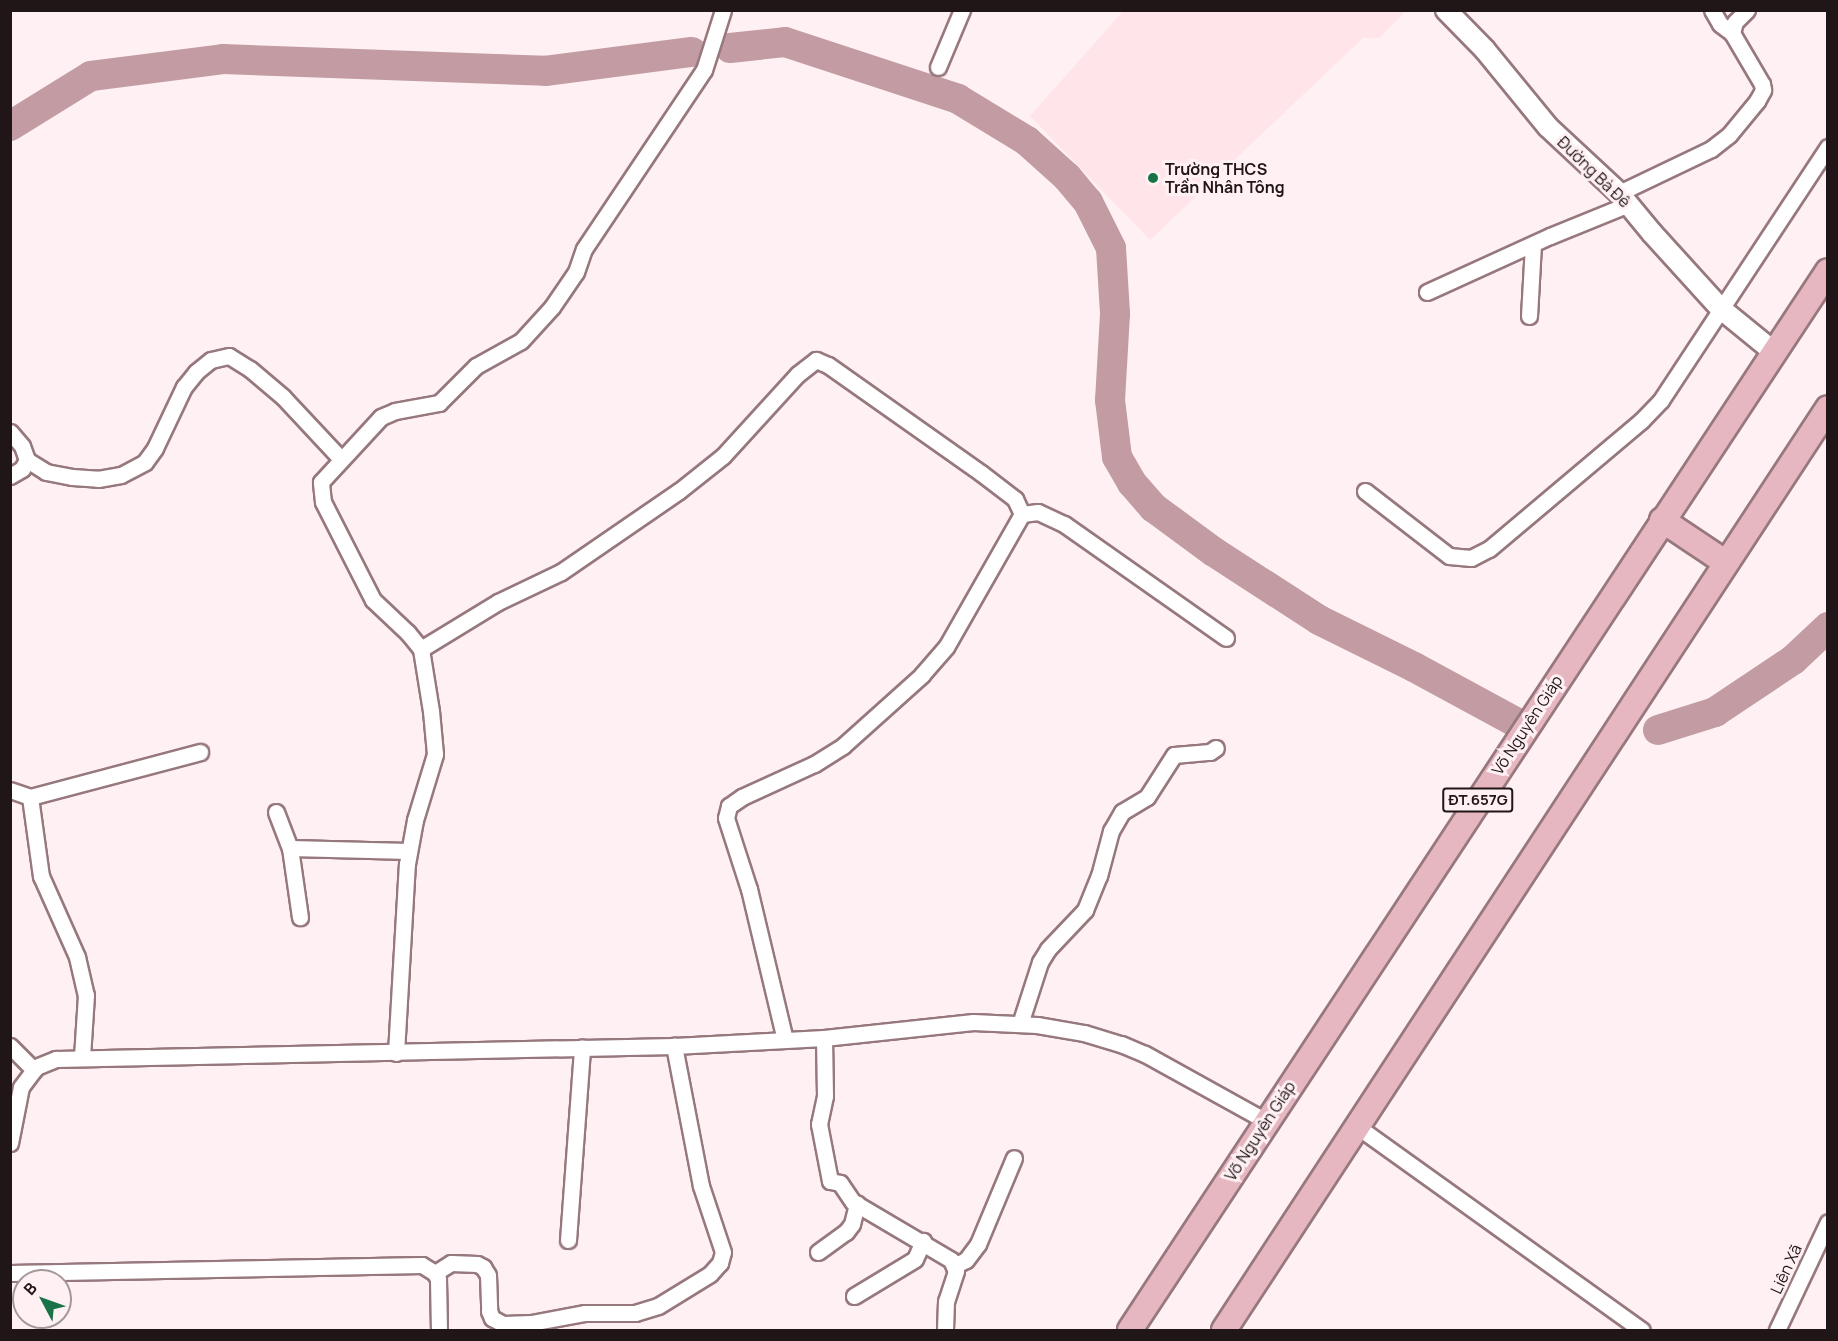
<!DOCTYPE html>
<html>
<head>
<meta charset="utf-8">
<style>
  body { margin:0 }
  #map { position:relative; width:1838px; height:1341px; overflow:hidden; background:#fef0f3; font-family:Manrope,sans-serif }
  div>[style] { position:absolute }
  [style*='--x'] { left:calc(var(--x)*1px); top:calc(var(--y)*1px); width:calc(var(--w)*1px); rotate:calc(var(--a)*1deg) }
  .built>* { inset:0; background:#ffe5e9 }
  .river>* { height:30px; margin:-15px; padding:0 15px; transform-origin:15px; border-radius:15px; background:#c29ca2 }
  .roads { filter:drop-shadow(2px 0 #96787d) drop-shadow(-2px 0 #96787d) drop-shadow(0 2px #96787d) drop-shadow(0 -2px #96787d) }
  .minor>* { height:15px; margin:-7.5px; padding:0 7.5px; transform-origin:7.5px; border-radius:7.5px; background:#fff }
  .tertiary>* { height:20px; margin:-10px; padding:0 10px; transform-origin:10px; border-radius:10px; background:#fff }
  .primary>* { height:24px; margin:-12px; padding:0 12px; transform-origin:12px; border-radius:12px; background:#e6b6c1 }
  .dots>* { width:16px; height:16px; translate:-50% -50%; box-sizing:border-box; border:3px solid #fef0f3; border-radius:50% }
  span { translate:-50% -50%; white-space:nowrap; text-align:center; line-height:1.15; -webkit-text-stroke:6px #fef0f3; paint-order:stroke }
  .shield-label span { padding:2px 4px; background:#fef0f3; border:2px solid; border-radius:4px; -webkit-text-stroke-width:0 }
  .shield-label { font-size:15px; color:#201517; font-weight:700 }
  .poi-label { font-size:16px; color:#201517; font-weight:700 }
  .left { translate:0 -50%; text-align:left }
  .street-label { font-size:16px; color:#201517 }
  .frame { position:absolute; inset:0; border:12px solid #201517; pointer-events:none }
  .north { position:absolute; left:12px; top:1269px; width:60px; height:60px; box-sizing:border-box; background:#fef0f3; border:2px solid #a5989b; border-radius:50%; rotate:311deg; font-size:16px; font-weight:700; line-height:24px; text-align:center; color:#201517 }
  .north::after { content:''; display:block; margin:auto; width:21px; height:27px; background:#1a7347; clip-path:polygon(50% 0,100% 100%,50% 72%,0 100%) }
</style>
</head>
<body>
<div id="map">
  <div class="built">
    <div style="clip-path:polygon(1123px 11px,1123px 10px,1406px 11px,1379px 38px,1363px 38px,1150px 240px,1030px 116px)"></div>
  </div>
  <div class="river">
    <div style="--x:730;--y:48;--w:55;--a:-6.2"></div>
    <div style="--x:785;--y:42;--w:182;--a:18.2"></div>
    <div style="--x:958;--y:99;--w:81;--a:31.3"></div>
    <div style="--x:1027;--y:141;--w:54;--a:42"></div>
    <div style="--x:1067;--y:177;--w:33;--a:50"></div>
    <div style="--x:1088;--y:202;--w:51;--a:63.4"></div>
    <div style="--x:1111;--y:248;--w:66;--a:86.5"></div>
    <div style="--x:1115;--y:314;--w:86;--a:93.3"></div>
    <div style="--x:1110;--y:400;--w:57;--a:83"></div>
    <div style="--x:1117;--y:457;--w:30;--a:60"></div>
    <div style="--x:1132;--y:483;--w:33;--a:49"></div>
    <div style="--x:1154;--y:508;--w:74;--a:36.3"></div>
    <div style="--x:1214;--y:552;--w:125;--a:32.9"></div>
    <div style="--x:1319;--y:620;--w:106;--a:26.3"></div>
    <div style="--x:1414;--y:667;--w:119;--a:28.5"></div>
    <div style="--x:10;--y:126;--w:95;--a:-31.7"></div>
    <div style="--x:91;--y:76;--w:133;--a:-7.3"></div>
    <div style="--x:223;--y:59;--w:322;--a:2.1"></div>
    <div style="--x:545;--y:71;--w:148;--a:-7.4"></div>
    <div style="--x:1658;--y:730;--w:60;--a:-17.5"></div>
    <div style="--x:1715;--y:712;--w:94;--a:-33.7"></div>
    <div style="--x:1793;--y:660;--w:48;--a:-43.3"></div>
  </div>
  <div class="roads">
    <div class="minor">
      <div style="--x:1712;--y:10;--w:16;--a:60"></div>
      <div style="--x:1720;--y:24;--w:15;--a:37"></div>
      <div style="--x:938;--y:67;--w:62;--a:-67.2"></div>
      <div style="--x:1619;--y:193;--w:102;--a:-25.6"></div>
      <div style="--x:1711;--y:149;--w:23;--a:-38"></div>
      <div style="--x:1729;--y:135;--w:44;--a:-50.5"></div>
      <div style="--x:1757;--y:101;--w:13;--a:-61"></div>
      <div style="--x:1763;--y:90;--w:6;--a:-99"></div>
      <div style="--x:1762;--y:84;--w:59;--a:-120.5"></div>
      <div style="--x:1732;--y:33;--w:11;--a:-75"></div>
      <div style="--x:1735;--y:22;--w:17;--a:-45"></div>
      <div style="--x:1427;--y:292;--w:135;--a:-24.5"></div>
      <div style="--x:1550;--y:236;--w:85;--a:-22.1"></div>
      <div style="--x:1529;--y:316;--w:71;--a:-86.8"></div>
      <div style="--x:10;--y:432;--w:18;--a:49"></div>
      <div style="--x:22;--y:446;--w:15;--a:70"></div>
      <div style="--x:27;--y:460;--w:10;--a:119"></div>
      <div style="--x:22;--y:469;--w:14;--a:150"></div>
      <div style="--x:27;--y:460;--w:22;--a:32"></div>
      <div style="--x:46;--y:472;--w:26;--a:11"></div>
      <div style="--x:72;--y:477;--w:26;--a:4"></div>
      <div style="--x:98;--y:479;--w:23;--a:-10"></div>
      <div style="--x:121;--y:475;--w:27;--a:-28"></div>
      <div style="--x:145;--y:462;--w:17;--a:-54"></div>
      <div style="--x:155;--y:448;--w:68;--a:-64.6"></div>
      <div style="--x:184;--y:387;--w:19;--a:-51"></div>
      <div style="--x:196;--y:372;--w:19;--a:-39"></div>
      <div style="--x:211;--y:360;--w:18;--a:-13"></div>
      <div style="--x:229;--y:356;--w:25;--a:32"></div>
      <div style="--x:250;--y:369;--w:43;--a:40.3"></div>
      <div style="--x:283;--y:397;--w:85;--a:46.9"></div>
      <div style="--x:1365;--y:491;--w:106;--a:37.7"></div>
      <div style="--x:1449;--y:556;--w:22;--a:5"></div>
      <div style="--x:1471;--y:558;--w:20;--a:-27"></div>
      <div style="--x:1489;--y:549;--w:199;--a:-40.1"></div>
      <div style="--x:1641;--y:421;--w:29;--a:-46"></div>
      <div style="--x:1661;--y:400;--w:303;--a:-56.6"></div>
      <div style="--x:1022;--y:514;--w:16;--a:-7"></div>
      <div style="--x:1038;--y:512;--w:29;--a:25"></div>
      <div style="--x:1064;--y:524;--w:198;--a:35.1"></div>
      <div style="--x:421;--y:649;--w:21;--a:-129"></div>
      <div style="--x:408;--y:633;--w:48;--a:-136.7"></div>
      <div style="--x:373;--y:600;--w:110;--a:-117"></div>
      <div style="--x:323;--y:502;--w:20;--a:-96"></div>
      <div style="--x:321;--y:482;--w:88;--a:-47.3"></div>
      <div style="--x:381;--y:417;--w:15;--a:-23"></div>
      <div style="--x:395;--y:411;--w:45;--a:-10.3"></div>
      <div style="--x:439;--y:403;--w:52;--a:-45"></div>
      <div style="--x:476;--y:366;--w:51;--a:-29.1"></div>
      <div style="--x:521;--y:341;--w:46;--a:-47.6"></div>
      <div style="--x:552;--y:307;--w:42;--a:-55.6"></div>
      <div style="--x:576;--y:272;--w:24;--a:-71"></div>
      <div style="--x:584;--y:249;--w:216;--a:-56.2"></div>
      <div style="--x:704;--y:70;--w:63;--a:-72.4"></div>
      <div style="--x:10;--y:790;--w:21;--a:19"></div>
      <div style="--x:30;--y:797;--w:80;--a:82.1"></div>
      <div style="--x:41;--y:876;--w:89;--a:66"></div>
      <div style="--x:77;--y:957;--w:39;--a:77"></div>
      <div style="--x:86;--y:995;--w:62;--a:93.7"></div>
      <div style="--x:30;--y:797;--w:176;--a:-14.8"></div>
      <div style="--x:276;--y:812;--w:39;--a:69"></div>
      <div style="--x:290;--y:848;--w:119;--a:1.4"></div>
      <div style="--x:290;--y:848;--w:70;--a:81.8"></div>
      <div style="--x:1020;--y:1024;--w:65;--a:-72.1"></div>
      <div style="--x:1040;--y:962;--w:15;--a:-58"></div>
      <div style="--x:1048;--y:949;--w:54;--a:-46.5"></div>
      <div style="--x:1085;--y:910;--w:37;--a:-68"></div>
      <div style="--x:1099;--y:876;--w:47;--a:-75.1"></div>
      <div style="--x:1111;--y:831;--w:22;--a:-60"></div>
      <div style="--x:1122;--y:812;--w:29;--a:-31"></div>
      <div style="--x:1147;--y:797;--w:50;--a:-57.3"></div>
      <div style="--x:1174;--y:755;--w:36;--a:-5"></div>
      <div style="--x:1210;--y:752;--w:7;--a:-34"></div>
      <div style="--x:824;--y:1038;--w:58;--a:89"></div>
      <div style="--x:825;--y:1096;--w:29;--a:102"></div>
      <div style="--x:819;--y:1124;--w:58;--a:79.1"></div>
      <div style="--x:830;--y:1181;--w:10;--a:11"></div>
      <div style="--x:840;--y:1183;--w:23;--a:56"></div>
      <div style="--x:853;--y:1202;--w:114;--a:30.6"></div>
      <div style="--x:951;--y:1260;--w:12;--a:66"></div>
      <div style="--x:956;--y:1271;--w:32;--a:108"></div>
      <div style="--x:946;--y:1301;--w:29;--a:92"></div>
      <div style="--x:10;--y:1046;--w:34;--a:45"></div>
      <div style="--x:396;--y:1053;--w:189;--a:-86.7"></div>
      <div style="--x:407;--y:864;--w:45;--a:-79.7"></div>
      <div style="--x:415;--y:820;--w:69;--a:-73.1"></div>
      <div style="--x:435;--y:754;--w:43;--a:-95.3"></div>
      <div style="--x:431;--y:711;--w:63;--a:-99.2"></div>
      <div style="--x:421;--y:649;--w:90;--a:-31.4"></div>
      <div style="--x:498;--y:602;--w:70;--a:-25.5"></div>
      <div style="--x:561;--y:572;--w:143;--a:-34.5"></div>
      <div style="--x:679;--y:491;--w:56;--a:-38.5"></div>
      <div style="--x:723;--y:456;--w:111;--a:-47.6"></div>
      <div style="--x:798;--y:374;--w:23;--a:-38"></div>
      <div style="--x:816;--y:360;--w:13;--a:23"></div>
      <div style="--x:828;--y:365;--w:187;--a:35.2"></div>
      <div style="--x:981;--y:473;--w:43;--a:37.4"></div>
      <div style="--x:1015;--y:499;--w:17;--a:65"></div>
      <div style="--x:1022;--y:514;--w:153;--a:119.7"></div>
      <div style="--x:946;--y:647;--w:37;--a:131"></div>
      <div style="--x:922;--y:675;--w:106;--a:138.1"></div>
      <div style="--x:843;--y:746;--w:34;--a:148"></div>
      <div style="--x:814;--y:764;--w:79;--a:155.4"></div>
      <div style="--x:742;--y:797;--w:16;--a:145"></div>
      <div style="--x:729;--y:806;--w:12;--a:104"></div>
      <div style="--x:726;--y:818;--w:75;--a:72.1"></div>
      <div style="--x:749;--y:889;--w:155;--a:76.6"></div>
      <div style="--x:1358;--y:1127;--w:349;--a:35.6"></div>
      <div style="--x:10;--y:1143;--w:57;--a:-78.9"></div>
      <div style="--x:21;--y:1087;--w:25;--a:-53"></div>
      <div style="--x:36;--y:1067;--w:22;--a:-22"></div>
      <div style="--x:56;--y:1059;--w:618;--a:-1.21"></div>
      <div style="--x:674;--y:1046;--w:150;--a:-3.1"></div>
      <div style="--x:824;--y:1038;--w:150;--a:-6.1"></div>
      <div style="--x:973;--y:1022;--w:64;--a:2.7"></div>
      <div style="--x:1037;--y:1025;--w:48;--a:9.7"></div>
      <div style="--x:1084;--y:1033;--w:39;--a:17"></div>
      <div style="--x:1121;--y:1044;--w:26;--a:23"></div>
      <div style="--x:1145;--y:1054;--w:138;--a:29"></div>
      <div style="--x:568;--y:1240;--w:193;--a:-85.8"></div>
      <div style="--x:818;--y:1252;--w:34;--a:-36"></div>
      <div style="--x:846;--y:1232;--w:10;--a:-53"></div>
      <div style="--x:852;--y:1224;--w:21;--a:-76"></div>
      <div style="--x:954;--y:1266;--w:13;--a:-27"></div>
      <div style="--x:966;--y:1260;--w:20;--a:-53"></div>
      <div style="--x:978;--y:1244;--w:93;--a:-67.3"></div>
      <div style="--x:10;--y:1273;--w:412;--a:-1.1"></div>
      <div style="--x:422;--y:1265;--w:15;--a:32"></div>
      <div style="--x:435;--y:1273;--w:7;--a:63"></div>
      <div style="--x:438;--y:1279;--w:51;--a:88.9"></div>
      <div style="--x:435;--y:1273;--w:19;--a:-32"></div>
      <div style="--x:451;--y:1263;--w:26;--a:2"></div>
      <div style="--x:477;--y:1264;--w:7;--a:27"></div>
      <div style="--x:483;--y:1267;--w:9;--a:58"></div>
      <div style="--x:488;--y:1275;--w:36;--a:88"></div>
      <div style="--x:489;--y:1311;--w:8;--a:67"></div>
      <div style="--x:492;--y:1318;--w:13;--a:29"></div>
      <div style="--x:503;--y:1324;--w:28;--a:-2"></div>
      <div style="--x:531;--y:1323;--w:55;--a:-10.5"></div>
      <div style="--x:585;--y:1313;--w:50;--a:0"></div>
      <div style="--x:635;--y:1313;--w:24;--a:-17"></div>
      <div style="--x:658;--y:1306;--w:61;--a:-31.6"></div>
      <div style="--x:710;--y:1274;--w:15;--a:-48"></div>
      <div style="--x:720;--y:1263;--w:11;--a:-75"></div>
      <div style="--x:723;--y:1252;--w:70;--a:-108.4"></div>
      <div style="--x:701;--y:1186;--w:143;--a:-100.9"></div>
      <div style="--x:854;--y:1296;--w:71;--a:-31.2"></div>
      <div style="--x:915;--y:1259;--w:20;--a:-66"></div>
      <div style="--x:1777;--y:1330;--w:119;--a:-64.7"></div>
    </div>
    <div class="tertiary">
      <div style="--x:1446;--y:10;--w:56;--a:45.7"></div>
      <div style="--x:1485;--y:50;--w:99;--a:50.7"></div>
      <div style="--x:1548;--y:127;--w:97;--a:42.9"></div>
      <div style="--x:1619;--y:193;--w:52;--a:50.5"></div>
      <div style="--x:1652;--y:233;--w:101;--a:47.8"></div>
      <div style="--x:1720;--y:308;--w:70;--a:39.2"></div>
    </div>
    <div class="primary">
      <div style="--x:1662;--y:520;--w:76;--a:33.7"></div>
      <div style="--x:1130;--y:1330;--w:1268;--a:-56.61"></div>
      <div style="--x:1224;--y:1330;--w:1102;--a:-56.77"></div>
    </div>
  </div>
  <div class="dots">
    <div style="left:1153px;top:178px;background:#1a7347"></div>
  </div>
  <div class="shield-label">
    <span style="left:1478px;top:800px">ĐT.657G</span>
  </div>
  <div class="poi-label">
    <span class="left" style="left:1165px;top:178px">Trường THCS<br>Trần Nhân Tông</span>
  </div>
  <div class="street-label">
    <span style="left:1594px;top:172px;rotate:44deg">Đường Bà Đê</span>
    <span style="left:1527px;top:725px;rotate:-57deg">Võ Nguyên Giáp</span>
    <span style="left:1260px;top:1131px;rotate:-57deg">Võ Nguyên Giáp</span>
    <span style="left:1786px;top:1269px;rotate:-65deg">Liên Xã</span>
  </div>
  <div class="frame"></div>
  <div class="north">B</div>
</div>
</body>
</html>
